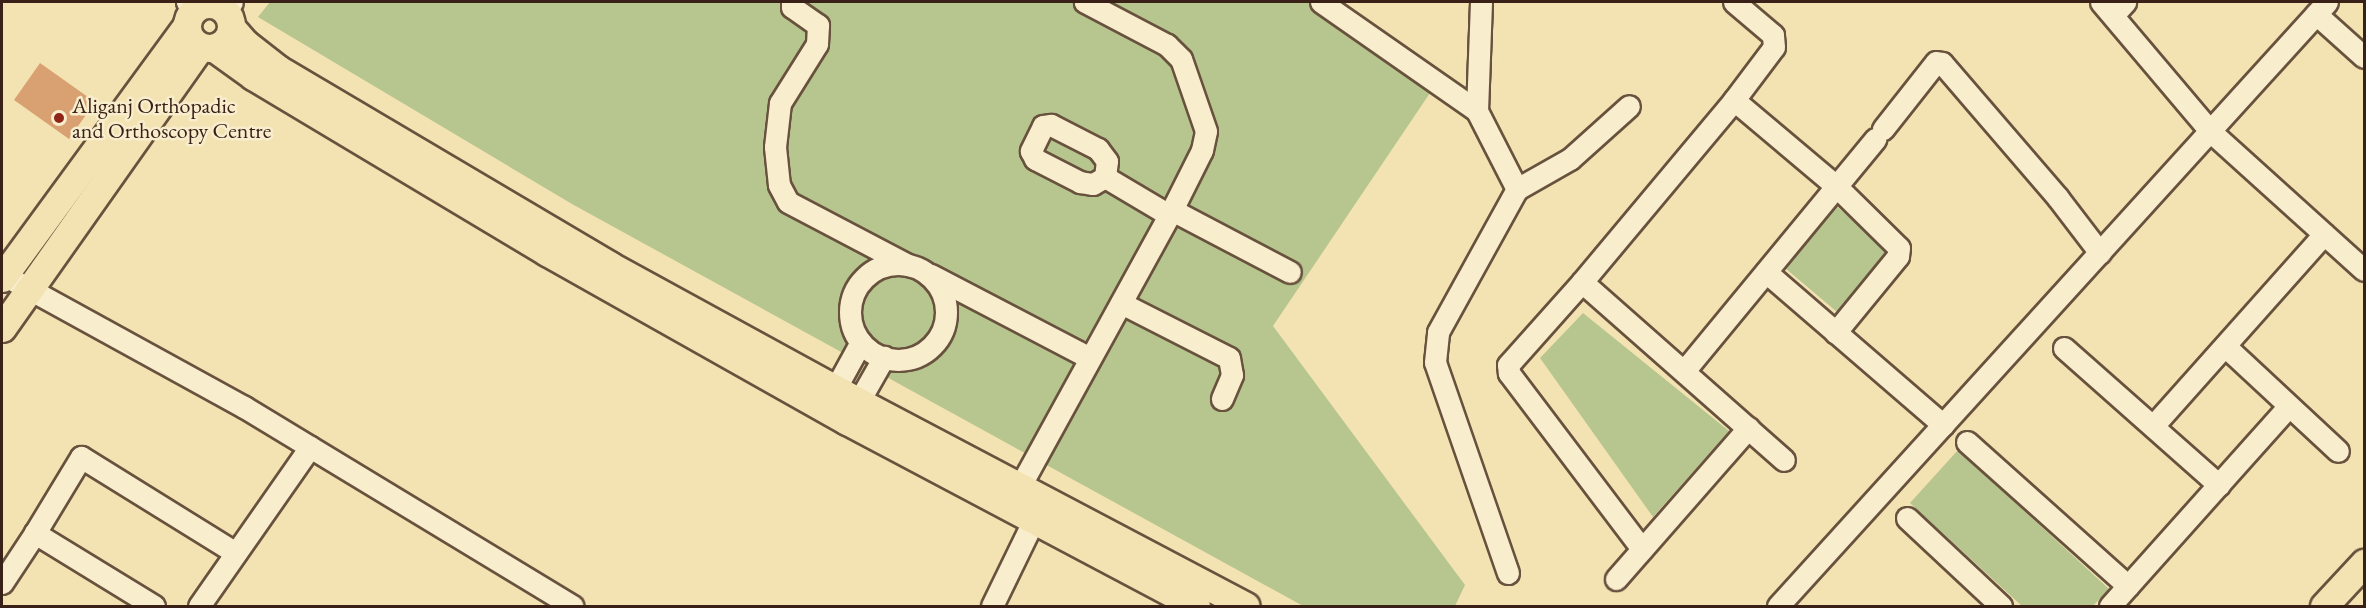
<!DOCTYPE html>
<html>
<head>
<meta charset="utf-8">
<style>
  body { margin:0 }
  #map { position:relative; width:2366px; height:608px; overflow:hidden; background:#f4e3b2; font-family:"EB Garamond",serif }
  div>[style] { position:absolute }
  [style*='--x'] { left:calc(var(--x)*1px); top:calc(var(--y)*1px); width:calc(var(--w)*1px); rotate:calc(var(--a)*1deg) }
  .green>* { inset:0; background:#b7c58f }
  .building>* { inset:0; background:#d9a172 }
  .roads { filter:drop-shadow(2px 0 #68523e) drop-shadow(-2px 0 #68523e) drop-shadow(0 2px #68523e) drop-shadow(0 -2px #68523e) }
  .minor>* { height:21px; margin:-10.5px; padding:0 10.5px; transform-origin:10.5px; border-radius:10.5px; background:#f8edcd }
  .minor>.ring { margin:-10.5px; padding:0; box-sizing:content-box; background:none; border:21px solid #f8edcd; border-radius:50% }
  .major>* { height:27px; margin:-13.5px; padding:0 13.5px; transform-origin:13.5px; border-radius:13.5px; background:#f4e3b2 }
  .major>.ring { margin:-13.5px; padding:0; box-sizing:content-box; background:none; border:27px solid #f4e3b2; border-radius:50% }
  .dots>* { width:16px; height:16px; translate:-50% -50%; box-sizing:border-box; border:3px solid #f8edcd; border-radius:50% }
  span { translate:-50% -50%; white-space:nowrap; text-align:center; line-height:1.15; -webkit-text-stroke:5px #f8edcd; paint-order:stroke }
  .poi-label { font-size:22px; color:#3a2118 }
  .left { translate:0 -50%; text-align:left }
  .frame { position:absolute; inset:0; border:3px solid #3a2118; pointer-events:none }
</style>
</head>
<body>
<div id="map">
  <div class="green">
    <div style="clip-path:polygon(270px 2px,1310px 2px,1430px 93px,1273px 326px,1465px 585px,1455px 606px,1303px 606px,572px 204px,258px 17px)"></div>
    <div style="clip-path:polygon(1836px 206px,1888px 249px,1837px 312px,1785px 268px)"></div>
    <div style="clip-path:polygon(1583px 313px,1729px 431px,1653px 517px,1540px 358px)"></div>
    <div style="clip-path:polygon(1958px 450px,2109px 589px,2093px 606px,2022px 606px,1910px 503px)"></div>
  </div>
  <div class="building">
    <div style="clip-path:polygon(40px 63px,95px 102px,69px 139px,14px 100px)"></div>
  </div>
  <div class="roads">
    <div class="minor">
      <div style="--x:187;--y:2;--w:10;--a:61"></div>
      <div style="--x:792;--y:2;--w:5;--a:90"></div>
      <div style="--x:792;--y:7;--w:32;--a:35"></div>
      <div style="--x:818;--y:25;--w:19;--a:93"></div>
      <div style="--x:817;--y:44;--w:70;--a:122.1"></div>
      <div style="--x:780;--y:103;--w:44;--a:96.5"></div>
      <div style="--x:775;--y:147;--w:38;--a:84"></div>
      <div style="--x:779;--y:185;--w:19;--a:62"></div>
      <div style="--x:788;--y:202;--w:136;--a:27.7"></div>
      <div style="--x:1321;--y:2;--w:190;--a:34.9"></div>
      <div style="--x:1481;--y:2;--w:109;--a:92.1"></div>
      <div style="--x:1477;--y:111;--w:88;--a:62.9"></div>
      <div style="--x:2101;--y:2;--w:169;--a:49.8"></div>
      <div style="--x:2210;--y:131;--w:207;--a:42.1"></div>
      <div style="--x:210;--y:4;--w:2;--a:-63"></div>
      <div style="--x:225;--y:11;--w:11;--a:-52"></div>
      <div style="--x:2316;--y:14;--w:64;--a:41.9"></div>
      <div style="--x:2113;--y:15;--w:18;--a:-47"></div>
      <div style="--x:1734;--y:100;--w:133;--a:40.1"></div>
      <div style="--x:1836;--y:186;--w:88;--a:44.5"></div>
      <div style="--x:1899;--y:248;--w:8;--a:97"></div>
      <div style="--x:1898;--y:256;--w:99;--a:129.3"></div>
      <div style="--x:1883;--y:129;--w:85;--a:-51.7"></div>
      <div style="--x:1936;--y:62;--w:6;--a:9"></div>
      <div style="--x:1942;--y:63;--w:178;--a:49.3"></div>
      <div style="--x:2058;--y:198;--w:69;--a:52.6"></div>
      <div style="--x:1105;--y:177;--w:16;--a:-83"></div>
      <div style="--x:1107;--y:161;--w:15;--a:-127"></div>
      <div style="--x:1098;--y:149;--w:53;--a:-152.9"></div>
      <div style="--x:1051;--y:125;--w:8;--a:173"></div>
      <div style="--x:1043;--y:126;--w:28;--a:116"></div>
      <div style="--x:1031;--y:151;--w:9;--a:63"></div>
      <div style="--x:1035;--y:159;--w:51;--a:27.1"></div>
      <div style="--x:1080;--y:182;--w:13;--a:9"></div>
      <div style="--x:1093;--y:184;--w:14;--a:-30"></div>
      <div style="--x:1105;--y:177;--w:74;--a:30.7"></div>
      <div style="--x:1172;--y:210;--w:133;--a:27.7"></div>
      <div class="ring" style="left:850px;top:264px;width:75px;height:75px"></div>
      <div style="--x:1766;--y:272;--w:234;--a:40.8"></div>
      <div style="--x:2;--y:274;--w:276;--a:28.8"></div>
      <div style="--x:244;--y:407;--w:384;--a:31.2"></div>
      <div style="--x:931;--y:275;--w:179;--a:27.6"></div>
      <div style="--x:1582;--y:282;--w:269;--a:41.4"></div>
      <div style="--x:1121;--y:303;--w:121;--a:27"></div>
      <div style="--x:1229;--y:358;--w:17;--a:80"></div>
      <div style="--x:1232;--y:375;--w:26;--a:113"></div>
      <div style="--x:2225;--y:346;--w:154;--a:42.9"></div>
      <div style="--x:2064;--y:348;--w:207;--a:41.5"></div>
      <div style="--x:1684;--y:371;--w:301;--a:-50.5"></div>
      <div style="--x:828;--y:402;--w:68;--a:-61.2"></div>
      <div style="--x:851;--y:415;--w:67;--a:-60.4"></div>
      <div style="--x:2153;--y:426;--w:257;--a:-48.3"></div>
      <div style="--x:1967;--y:442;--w:216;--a:41.8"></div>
      <div style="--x:1013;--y:499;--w:330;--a:-61.2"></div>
      <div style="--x:1172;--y:210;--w:67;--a:-63.4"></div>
      <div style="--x:1202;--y:150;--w:19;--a:-78"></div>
      <div style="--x:1206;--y:131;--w:76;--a:-109.1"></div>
      <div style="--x:1181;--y:59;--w:20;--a:-135"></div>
      <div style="--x:1167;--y:45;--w:93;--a:-152.3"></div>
      <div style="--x:1907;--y:518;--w:129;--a:43.1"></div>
      <div style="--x:1642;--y:549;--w:221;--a:-127.1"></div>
      <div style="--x:1509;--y:373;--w:8;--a:-97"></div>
      <div style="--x:1508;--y:365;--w:111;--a:-48.3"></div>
      <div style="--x:1582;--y:282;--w:237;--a:-50.1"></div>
      <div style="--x:1734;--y:100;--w:66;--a:-53"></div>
      <div style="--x:1774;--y:47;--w:12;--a:-95"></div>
      <div style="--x:1773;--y:35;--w:51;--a:-139.8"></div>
      <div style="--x:1508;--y:573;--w:223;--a:-109.1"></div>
      <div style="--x:1435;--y:362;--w:30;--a:-84"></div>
      <div style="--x:1438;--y:332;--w:163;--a:-61.1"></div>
      <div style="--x:1517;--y:189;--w:61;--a:-29.5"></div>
      <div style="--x:1570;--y:159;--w:79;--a:-41.9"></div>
      <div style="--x:1616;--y:579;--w:201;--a:-48.8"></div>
      <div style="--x:2;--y:583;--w:60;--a:-56.6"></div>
      <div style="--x:154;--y:606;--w:140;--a:-148.5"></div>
      <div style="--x:35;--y:533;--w:89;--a:-58.8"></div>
      <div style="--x:81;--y:457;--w:182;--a:31.8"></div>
      <div style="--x:199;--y:606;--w:194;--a:-55.1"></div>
      <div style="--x:992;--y:606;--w:110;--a:-64.1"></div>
      <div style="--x:1778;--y:606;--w:816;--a:-47.73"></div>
      <div style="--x:2110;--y:606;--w:268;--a:-48.2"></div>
    </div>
    <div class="major">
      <div class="ring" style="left:187px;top:4px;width:17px;height:17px"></div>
      <div style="--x:231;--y:27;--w:23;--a:49"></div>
      <div style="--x:246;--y:44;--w:41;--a:38"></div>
      <div style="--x:278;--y:69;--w:385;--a:30.6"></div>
      <div style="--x:609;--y:265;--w:285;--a:28.7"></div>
      <div style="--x:859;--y:402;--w:437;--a:27.8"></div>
      <div style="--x:214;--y:48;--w:48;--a:35.7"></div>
      <div style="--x:253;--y:76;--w:343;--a:30.9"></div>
      <div style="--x:547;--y:252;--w:344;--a:29.4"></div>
      <div style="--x:847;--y:421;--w:395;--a:27.9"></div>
      <div style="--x:2;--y:278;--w:311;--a:-53.8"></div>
      <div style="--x:2;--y:328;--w:344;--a:-54.8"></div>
      <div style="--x:2324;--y:606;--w:59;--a:-47.1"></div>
    </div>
  </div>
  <div class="dots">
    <div style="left:59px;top:118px;background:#8f2418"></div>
  </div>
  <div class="poi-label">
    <span class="left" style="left:72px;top:118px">Aliganj Orthopadic<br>and Orthoscopy Centre</span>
  </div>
  <div class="frame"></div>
</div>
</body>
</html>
